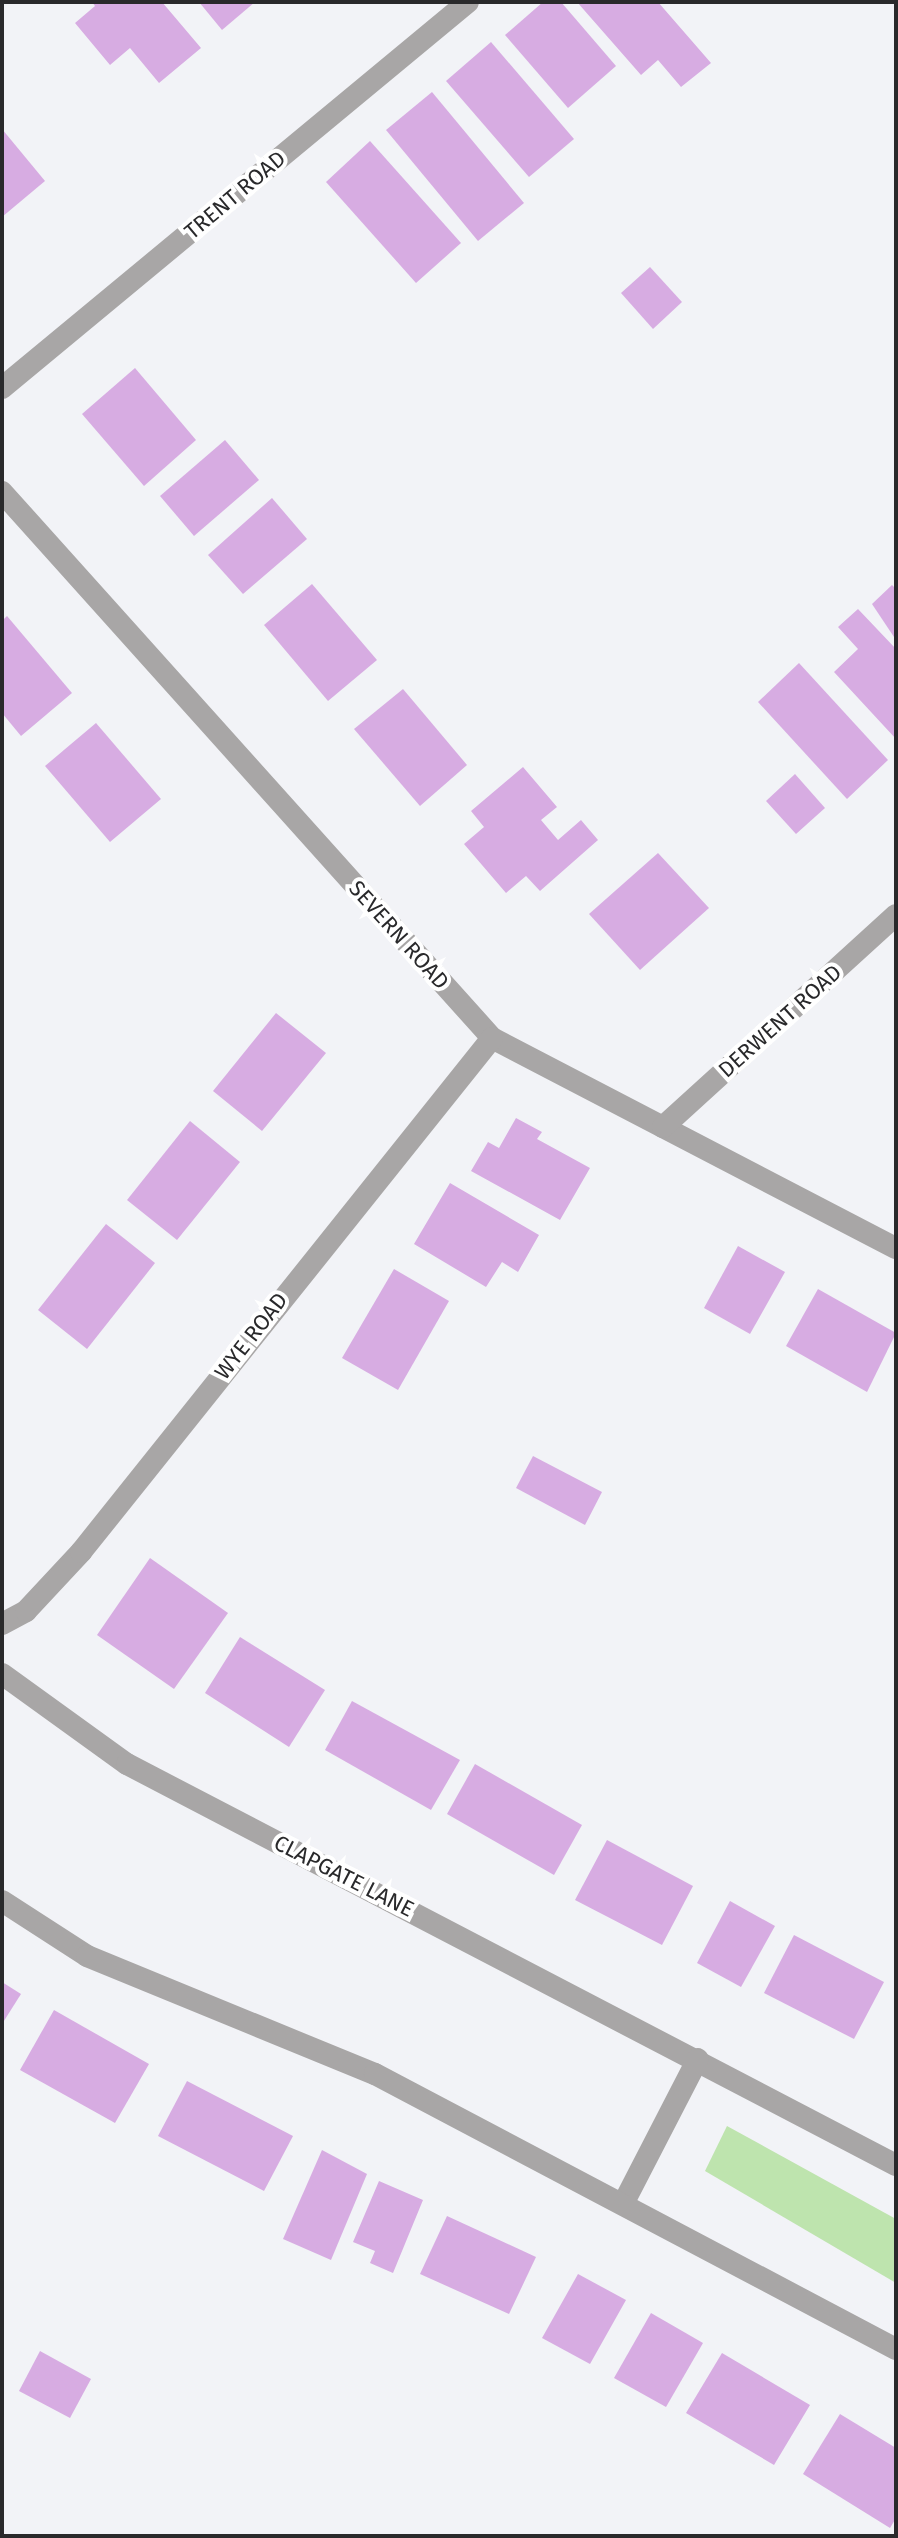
<!DOCTYPE html>
<html>
<head>
<meta charset="utf-8">
<style>
  body { margin:0 }
  #map { position:relative; width:898px; height:2538px; overflow:hidden; background:#f2f3f7; font-family:"Fira Sans",sans-serif }
  div>[style] { position:absolute }
  [style*='--x'] { left:calc(var(--x)*1px); top:calc(var(--y)*1px); width:calc(var(--w)*1px); rotate:calc(var(--a)*1deg) }
  .green>* { inset:0; background:#bee4ae }
  .building>* { inset:0; background:#d7ace2 }
  .minor>* { height:22px; margin:-11px; padding:0 11px; transform-origin:11px; border-radius:11px; background:#a8a6a6 }
  .tertiary>* { height:22px; margin:-11px; padding:0 11px; transform-origin:11px; border-radius:11px; background:#a8a6a6 }
  span { translate:-50% -50%; white-space:nowrap; text-align:center; line-height:1.15; -webkit-text-stroke:8px #fff; paint-order:stroke }
  .street-label { font-size:22px; color:#29292b }
  .frame { position:absolute; inset:0; border:4px solid #29292b; pointer-events:none }
</style>
</head>
<body>
<div id="map">
  <div class="green">
    <div style="clip-path:polygon(727px 2126px,896px 2219px,896px 2283px,705px 2171px)"></div>
  </div>
  <div class="building">
    <div style="clip-path:polygon(92px 2px,162px 2px,201px 48px,159px 83px,130px 48px,110px 65px,75px 23px,95px 6px)"></div>
    <div style="clip-path:polygon(199px 2px,255px 2px,222px 30px)"></div>
    <div style="clip-path:polygon(543px 2px,561px 2px,616px 66px,568px 108px,505px 35px)"></div>
    <div style="clip-path:polygon(577px 2px,658px 2px,711px 63px,681px 87px,658px 60px,641px 75px)"></div>
    <div style="clip-path:polygon(491px 42px,574px 139px,529px 177px,446px 81px)"></div>
    <div style="clip-path:polygon(432px 92px,524px 203px,478px 241px,386px 130px)"></div>
    <div style="clip-path:polygon(2px 129px,45px 181px,2px 217px)"></div>
    <div style="clip-path:polygon(370px 141px,461px 243px,416px 283px,326px 182px)"></div>
    <div style="clip-path:polygon(650px 267px,682px 302px,653px 329px,621px 293px)"></div>
    <div style="clip-path:polygon(135px 368px,196px 440px,144px 486px,82px 414px)"></div>
    <div style="clip-path:polygon(225px 440px,259px 480px,194px 536px,160px 496px)"></div>
    <div style="clip-path:polygon(272px 498px,307px 539px,243px 594px,208px 555px)"></div>
    <div style="clip-path:polygon(312px 584px,377px 660px,328px 701px,264px 625px)"></div>
    <div style="clip-path:polygon(892px 585px,896px 589px,896px 640px,872px 604px)"></div>
    <div style="clip-path:polygon(858px 609px,896px 649px,896px 739px,834px 672px,858px 649px,838px 627px)"></div>
    <div style="clip-path:polygon(7px 616px,72px 693px,21px 736px,2px 713px,2px 621px)"></div>
    <div style="clip-path:polygon(799px 663px,888px 760px,847px 799px,758px 702px)"></div>
    <div style="clip-path:polygon(403px 689px,467px 765px,420px 806px,354px 729px)"></div>
    <div style="clip-path:polygon(96px 723px,161px 799px,110px 842px,45px 766px)"></div>
    <div style="clip-path:polygon(523px 767px,557px 807px,541px 820px,558px 840px,581px 820px,598px 840px,540px 891px,526px 876px,506px 893px,464px 844px,484px 827px,471px 811px)"></div>
    <div style="clip-path:polygon(795px 774px,825px 808px,796px 834px,766px 801px)"></div>
    <div style="clip-path:polygon(658px 853px,709px 908px,640px 970px,589px 914px)"></div>
    <div style="clip-path:polygon(276px 1013px,326px 1053px,262px 1131px,213px 1091px)"></div>
    <div style="clip-path:polygon(516px 1118px,542px 1132px,537px 1139px,590px 1168px,560px 1220px,471px 1171px,488px 1142px,499px 1148px)"></div>
    <div style="clip-path:polygon(190px 1121px,240px 1162px,177px 1240px,127px 1200px)"></div>
    <div style="clip-path:polygon(450px 1183px,539px 1235px,518px 1272px,502px 1262px,486px 1287px,414px 1244px)"></div>
    <div style="clip-path:polygon(106px 1224px,155px 1263px,87px 1349px,38px 1310px)"></div>
    <div style="clip-path:polygon(738px 1246px,785px 1272px,750px 1334px,704px 1308px)"></div>
    <div style="clip-path:polygon(394px 1269px,449px 1301px,398px 1390px,342px 1358px)"></div>
    <div style="clip-path:polygon(818px 1289px,896px 1333px,867px 1392px,786px 1346px)"></div>
    <div style="clip-path:polygon(533px 1456px,602px 1492px,585px 1525px,516px 1488px)"></div>
    <div style="clip-path:polygon(150px 1558px,228px 1613px,174px 1689px,97px 1635px)"></div>
    <div style="clip-path:polygon(240px 1637px,325px 1690px,289px 1747px,205px 1693px)"></div>
    <div style="clip-path:polygon(352px 1701px,460px 1760px,431px 1810px,325px 1750px)"></div>
    <div style="clip-path:polygon(475px 1764px,582px 1825px,554px 1875px,447px 1814px)"></div>
    <div style="clip-path:polygon(607px 1840px,693px 1886px,662px 1945px,575px 1900px)"></div>
    <div style="clip-path:polygon(730px 1901px,775px 1926px,741px 1987px,697px 1963px)"></div>
    <div style="clip-path:polygon(794px 1935px,884px 1982px,854px 2039px,764px 1993px)"></div>
    <div style="clip-path:polygon(2px 1982px,21px 1994px,2px 2024px)"></div>
    <div style="clip-path:polygon(54px 2010px,149px 2064px,115px 2123px,20px 2070px)"></div>
    <div style="clip-path:polygon(187px 2081px,293px 2136px,264px 2191px,158px 2136px)"></div>
    <div style="clip-path:polygon(322px 2150px,367px 2174px,331px 2260px,283px 2239px)"></div>
    <div style="clip-path:polygon(379px 2181px,423px 2200px,393px 2273px,370px 2263px,375px 2251px,353px 2242px)"></div>
    <div style="clip-path:polygon(447px 2216px,536px 2257px,509px 2314px,420px 2274px)"></div>
    <div style="clip-path:polygon(578px 2274px,626px 2300px,590px 2364px,542px 2338px)"></div>
    <div style="clip-path:polygon(651px 2313px,703px 2343px,666px 2407px,614px 2378px)"></div>
    <div style="clip-path:polygon(40px 2351px,91px 2379px,70px 2418px,19px 2391px)"></div>
    <div style="clip-path:polygon(722px 2353px,810px 2405px,774px 2465px,686px 2413px)"></div>
    <div style="clip-path:polygon(840px 2414px,896px 2448px,896px 2518px,890px 2528px,803px 2474px)"></div>
  </div>
  <div class="minor">
    <div style="--x:2;--y:388;--w:605;--a:-39.64"></div>
    <div style="--x:2;--y:492;--w:734;--a:48.09"></div>
    <div style="--x:492;--y:1038;--w:455;--a:27.5"></div>
    <div style="--x:663;--y:1127;--w:315;--a:-42.3"></div>
    <div style="--x:2;--y:1624;--w:27;--a:-28"></div>
    <div style="--x:26;--y:1611;--w:81;--a:-47"></div>
    <div style="--x:81;--y:1552;--w:658;--a:-51.35"></div>
    <div style="--x:2;--y:1674;--w:154;--a:35.8"></div>
    <div style="--x:127;--y:1764;--w:867;--a:27.54"></div>
    <div style="--x:623;--y:2204;--w:163;--a:-62.7"></div>
  </div>
  <div class="tertiary">
    <div style="--x:2;--y:1901;--w:101;--a:32.9"></div>
    <div style="--x:87;--y:1956;--w:311;--a:22.3"></div>
    <div style="--x:375;--y:2074;--w:589;--a:27.83"></div>
  </div>
  <div class="street-label">
    <span style="left:235px;top:195px;rotate:-40deg">TRENT ROAD</span>
    <span style="left:399px;top:935px;rotate:48deg">SEVERN ROAD</span>
    <span style="left:780px;top:1021px;rotate:-42deg">DERWENT ROAD</span>
    <span style="left:251px;top:1336px;rotate:-52deg">WYE ROAD</span>
    <span style="left:344px;top:1876px;rotate:27deg">CLAPGATE LANE</span>
  </div>
  <div class="frame"></div>
</div>
</body>
</html>
